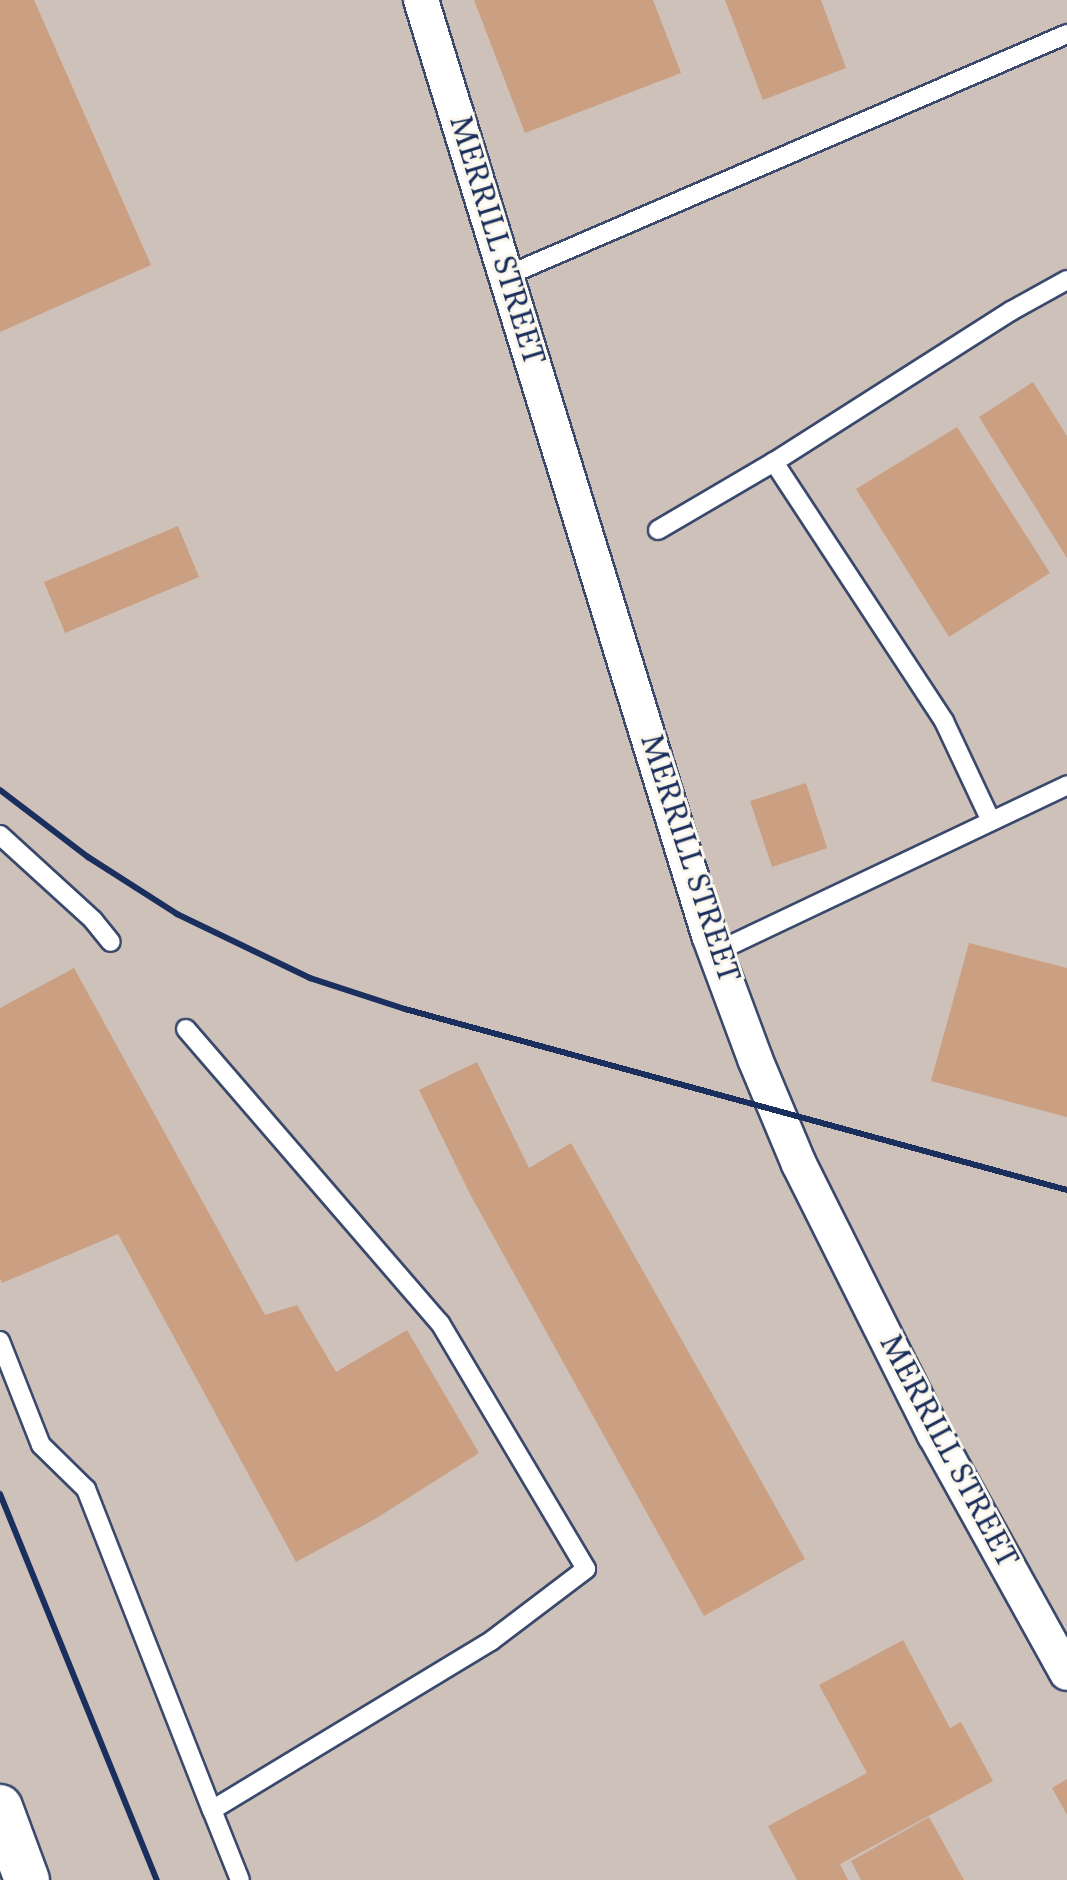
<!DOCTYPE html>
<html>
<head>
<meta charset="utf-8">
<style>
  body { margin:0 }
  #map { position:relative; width:1067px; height:1880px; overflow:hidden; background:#ecdfbc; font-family:Vollkorn,serif }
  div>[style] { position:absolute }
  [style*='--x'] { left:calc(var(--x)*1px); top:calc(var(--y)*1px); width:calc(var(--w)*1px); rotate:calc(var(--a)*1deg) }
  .industrial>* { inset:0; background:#cec1b9 }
  .building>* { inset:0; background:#cb9f82 }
  .roads { filter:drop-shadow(2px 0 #3a496c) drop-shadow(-2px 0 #3a496c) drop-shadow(0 2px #3a496c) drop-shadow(0 -2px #3a496c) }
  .lane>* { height:18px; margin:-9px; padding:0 9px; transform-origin:9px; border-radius:9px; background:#fff }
  .street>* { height:34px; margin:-17px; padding:0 17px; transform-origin:17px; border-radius:17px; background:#fff }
  .secondary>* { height:44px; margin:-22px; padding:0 22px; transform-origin:22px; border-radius:22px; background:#fff }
  .rail>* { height:6px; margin:-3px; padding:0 3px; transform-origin:3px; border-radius:3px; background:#1b2f5e }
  span { translate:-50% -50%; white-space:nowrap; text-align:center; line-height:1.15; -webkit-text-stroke:6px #fbf7ec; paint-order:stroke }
  .street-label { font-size:32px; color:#1b2f5e }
</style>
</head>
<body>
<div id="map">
  <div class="industrial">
    <div style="clip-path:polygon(0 0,1067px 0,1067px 1880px,0 1880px)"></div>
  </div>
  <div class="building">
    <div style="clip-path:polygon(0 0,34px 0,151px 265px,0 332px)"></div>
    <div style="clip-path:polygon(474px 0,653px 0,681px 73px,525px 133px)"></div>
    <div style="clip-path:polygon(725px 0,821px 0,846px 68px,763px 100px)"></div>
    <div style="clip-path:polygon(1033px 382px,1067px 436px,1067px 558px,979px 417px)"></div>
    <div style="clip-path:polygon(957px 427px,1050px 573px,949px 637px,856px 489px)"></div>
    <div style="clip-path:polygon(178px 526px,199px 577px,65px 633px,44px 582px)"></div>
    <div style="clip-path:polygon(806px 783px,827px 848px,772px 867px,750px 801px)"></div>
    <div style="clip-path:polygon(969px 943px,1067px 968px,1067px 1117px,931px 1081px)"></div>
    <div style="clip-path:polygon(74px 968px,265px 1315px,297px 1305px,336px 1372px,407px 1330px,479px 1453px,375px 1519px,296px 1562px,118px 1234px,2px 1283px,0 1278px,0 1008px)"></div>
    <div style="clip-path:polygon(477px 1062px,529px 1168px,571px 1143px,805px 1559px,704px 1616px,471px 1196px,419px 1090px)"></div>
    <div style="clip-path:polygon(903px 1640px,950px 1728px,961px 1722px,993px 1781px,840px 1864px,848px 1880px,797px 1880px,768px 1826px,867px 1773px,819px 1685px)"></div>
    <div style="clip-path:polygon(1067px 1779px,1067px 1815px,1052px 1788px)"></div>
    <div style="clip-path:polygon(929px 1817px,964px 1880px,861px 1880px,851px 1861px)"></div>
  </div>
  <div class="roads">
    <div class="lane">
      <div style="--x:506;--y:276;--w:611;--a:-23.33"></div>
      <div style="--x:658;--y:530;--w:134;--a:-30.4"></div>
      <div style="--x:991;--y:821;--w:110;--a:-115.2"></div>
      <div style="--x:944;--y:721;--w:310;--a:-123.3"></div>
      <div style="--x:774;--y:462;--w:281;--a:-32.5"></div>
      <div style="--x:1011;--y:311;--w:64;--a:-29"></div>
      <div style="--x:0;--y:835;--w:126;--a:42.4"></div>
      <div style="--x:93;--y:920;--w:28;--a:51"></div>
      <div style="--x:716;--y:952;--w:389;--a:-25.4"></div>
      <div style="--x:186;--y:1029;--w:389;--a:49.2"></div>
      <div style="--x:440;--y:1323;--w:286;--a:59.3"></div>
      <div style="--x:586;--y:1569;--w:119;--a:142.8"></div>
      <div style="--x:491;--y:1641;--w:326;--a:148.8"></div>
      <div style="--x:212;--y:1810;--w:75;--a:68.2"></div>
      <div style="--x:0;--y:1341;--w:112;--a:68.5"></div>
      <div style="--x:41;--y:1445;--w:63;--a:44.4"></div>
      <div style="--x:86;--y:1489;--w:345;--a:68.6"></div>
    </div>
    <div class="street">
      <div style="--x:421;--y:0;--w:978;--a:72.88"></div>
      <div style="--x:709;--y:935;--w:132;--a:69.6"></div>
      <div style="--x:755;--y:1059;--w:114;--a:67.3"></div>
      <div style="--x:799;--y:1164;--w:303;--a:63.4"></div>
      <div style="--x:935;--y:1435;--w:272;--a:61"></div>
    </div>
    <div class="secondary">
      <div style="--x:0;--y:1807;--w:78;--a:69.7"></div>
    </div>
  </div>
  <div class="rail">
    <div style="--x:0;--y:790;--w:111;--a:37.3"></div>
    <div style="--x:88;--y:857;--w:106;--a:32.6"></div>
    <div style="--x:177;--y:914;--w:148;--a:25.7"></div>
    <div style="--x:310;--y:978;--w:100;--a:18.1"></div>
    <div style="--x:405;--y:1009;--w:686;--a:15.29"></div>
    <div style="--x:0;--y:1494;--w:417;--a:67.9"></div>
  </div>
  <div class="street-label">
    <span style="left:495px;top:241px;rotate:73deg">MERRILL STREET</span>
    <span style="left:688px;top:859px;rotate:72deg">MERRILL STREET</span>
    <span style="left:947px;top:1452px;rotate:62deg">MERRILL STREET</span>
  </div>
</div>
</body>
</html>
